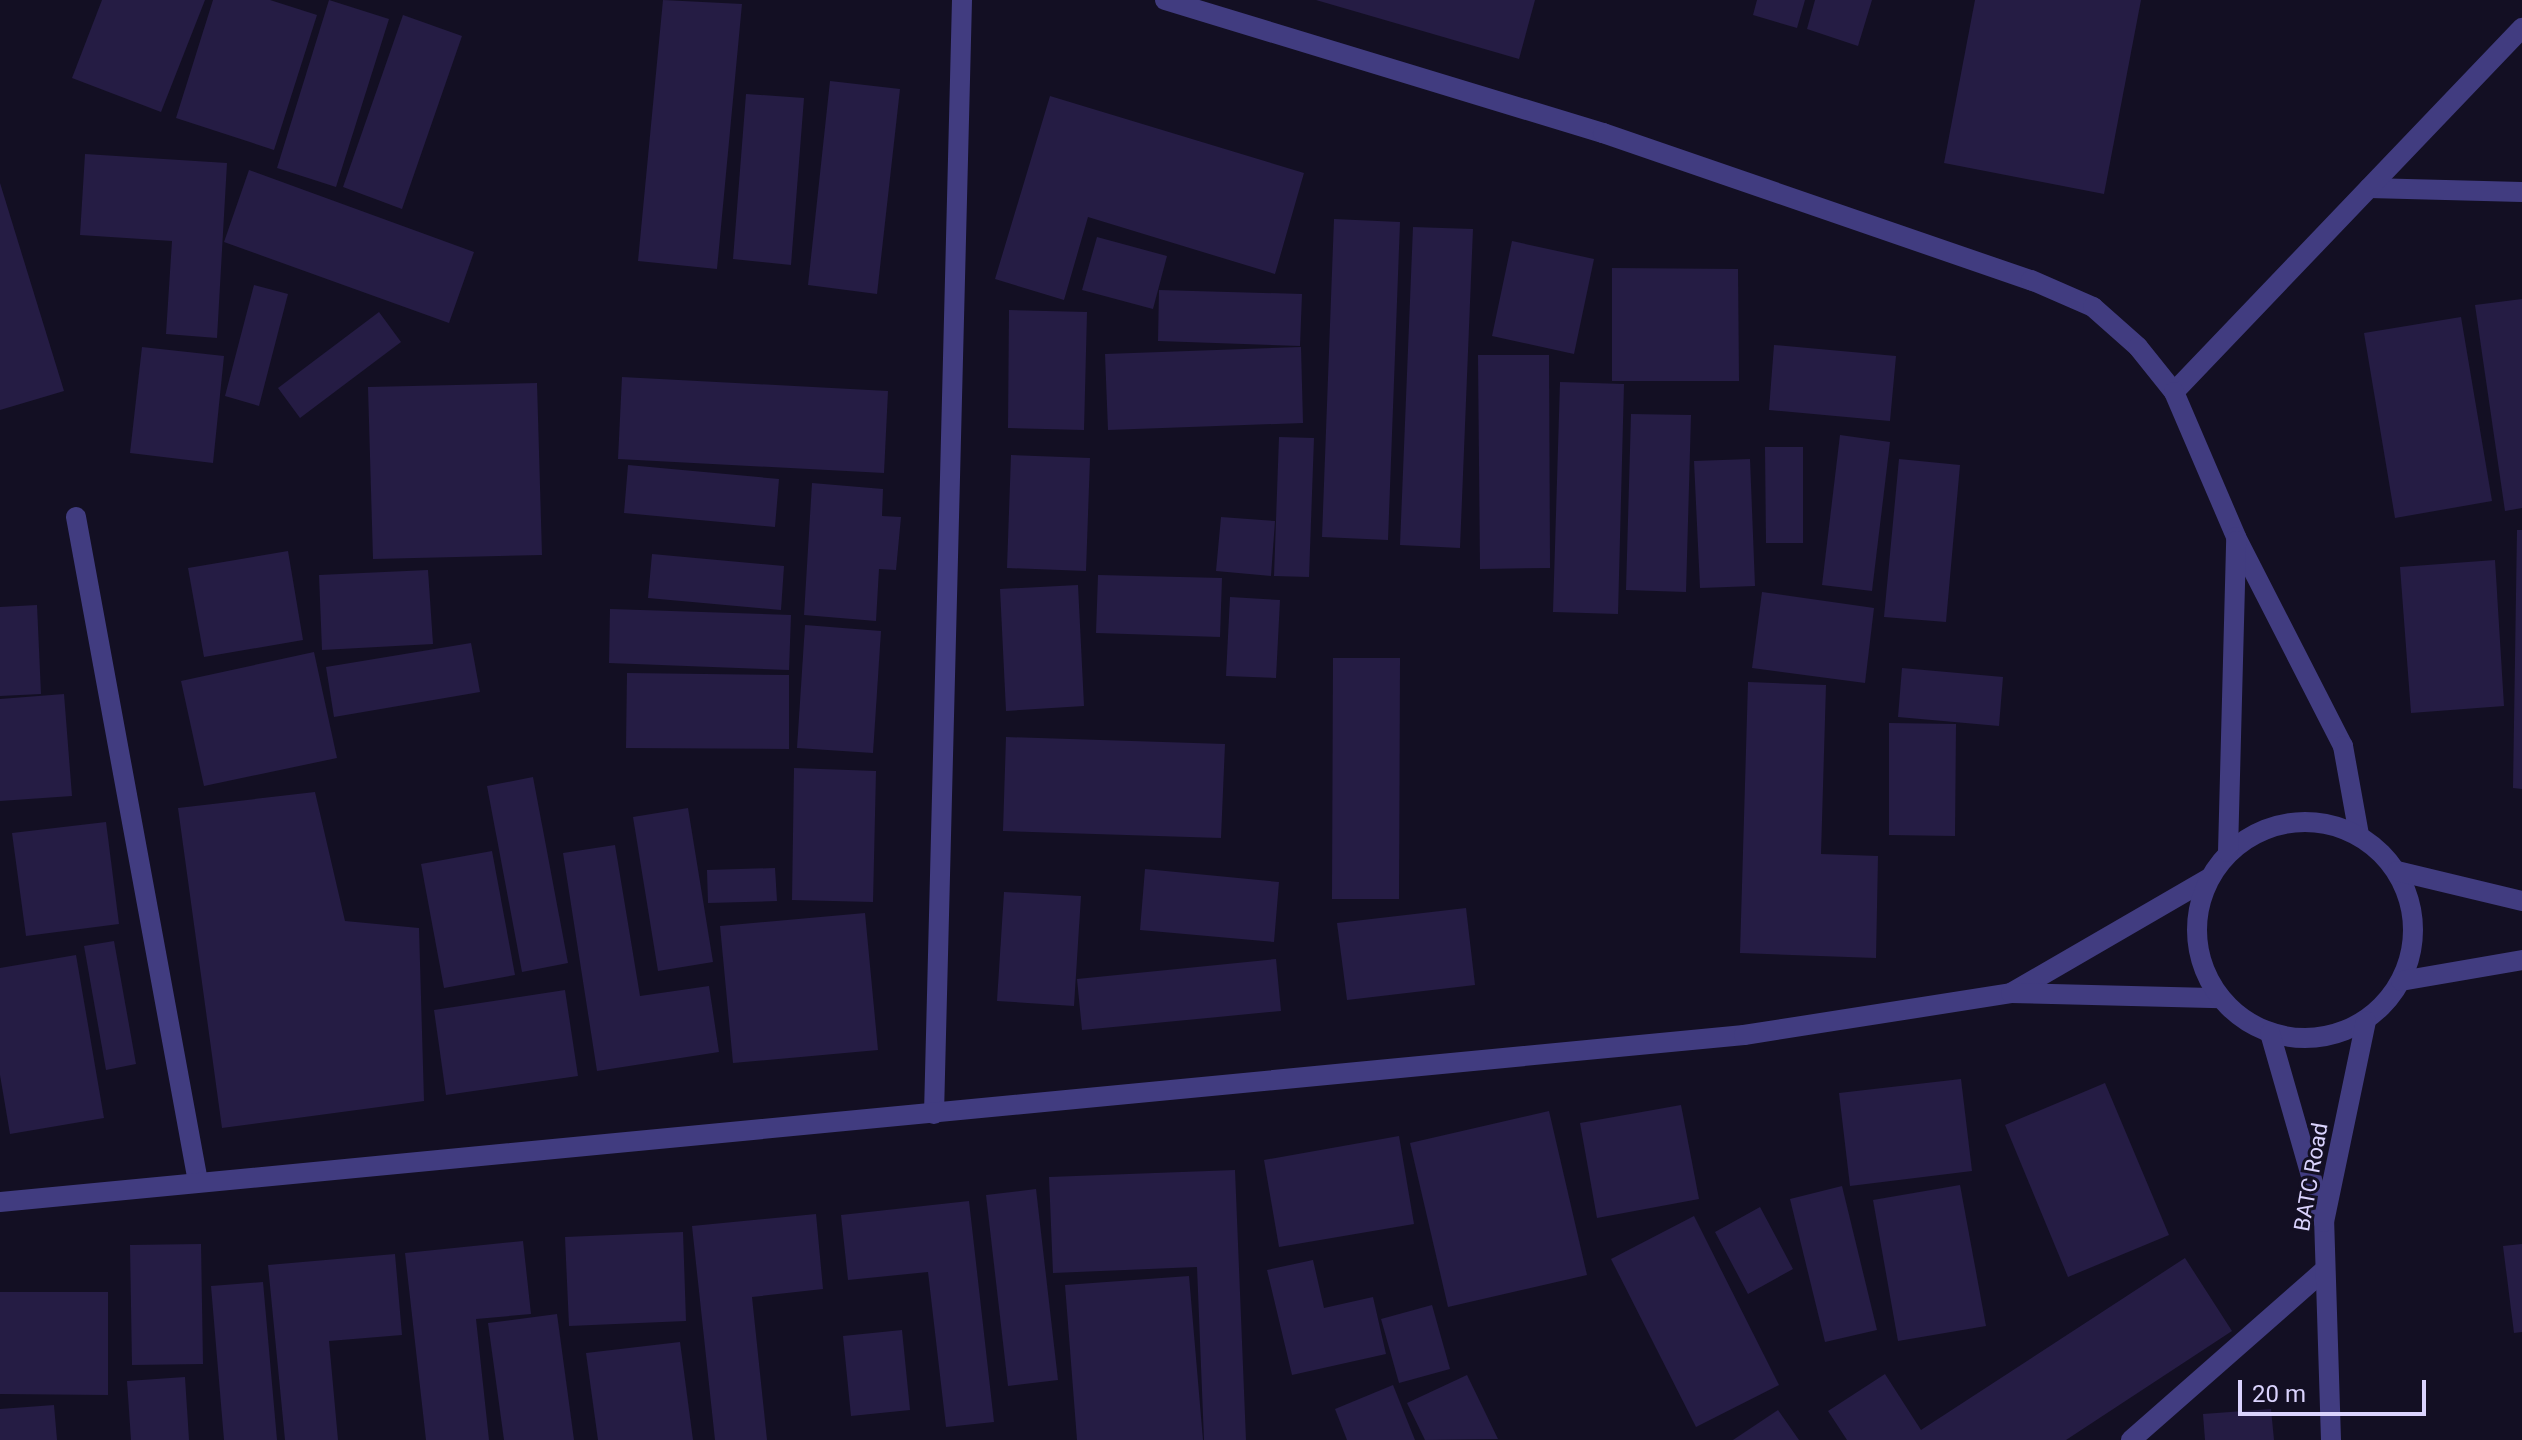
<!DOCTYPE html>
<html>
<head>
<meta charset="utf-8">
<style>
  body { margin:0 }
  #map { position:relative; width:2522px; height:1440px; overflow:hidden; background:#130f23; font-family:Roboto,sans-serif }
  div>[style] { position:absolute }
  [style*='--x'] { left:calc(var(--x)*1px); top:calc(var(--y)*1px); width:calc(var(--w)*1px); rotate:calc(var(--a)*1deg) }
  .building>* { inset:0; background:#251c44 }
  .minor>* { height:20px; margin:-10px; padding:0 10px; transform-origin:10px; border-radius:10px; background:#413c80 }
  .tertiary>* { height:20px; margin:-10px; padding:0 10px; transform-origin:10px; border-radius:10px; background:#413c80 }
  .tertiary>.ring { margin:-10px; padding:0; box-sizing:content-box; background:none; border:20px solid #413c80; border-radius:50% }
  span { translate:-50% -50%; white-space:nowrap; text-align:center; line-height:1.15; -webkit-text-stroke:6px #130f23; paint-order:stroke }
  .street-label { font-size:22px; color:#dad3fd }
  .scale { position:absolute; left:2238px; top:1380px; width:188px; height:36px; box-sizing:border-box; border:4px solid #dad3fd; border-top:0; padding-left:10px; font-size:24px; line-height:28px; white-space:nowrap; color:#dad3fd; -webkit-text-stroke:6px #130f23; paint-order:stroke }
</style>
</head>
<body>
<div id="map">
  <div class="building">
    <div style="clip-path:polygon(102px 0,205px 0,161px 112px,72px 78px)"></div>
    <div style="clip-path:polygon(213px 0,270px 0,317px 15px,274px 150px,176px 118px)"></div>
    <div style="clip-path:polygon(329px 0,389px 19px,336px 187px,277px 168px)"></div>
    <div style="clip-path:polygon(663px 0,742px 4px,717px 269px,638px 261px)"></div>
    <div style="clip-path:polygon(1316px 0,1535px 0,1519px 59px)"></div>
    <div style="clip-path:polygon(1757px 0,1805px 0,1797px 28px,1753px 15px)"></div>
    <div style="clip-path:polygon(1815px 0,1872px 0,1858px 46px,1807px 29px)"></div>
    <div style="clip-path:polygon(1975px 0,2141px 0,2104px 194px,1944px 163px)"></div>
    <div style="clip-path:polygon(403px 15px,462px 36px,402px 209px,343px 187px)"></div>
    <div style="clip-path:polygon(830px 81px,900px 89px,877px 294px,808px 285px)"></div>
    <div style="clip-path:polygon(746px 94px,804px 98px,791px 265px,733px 259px)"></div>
    <div style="clip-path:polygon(1050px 96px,1304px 173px,1275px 274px,1088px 217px,1064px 300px,995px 279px)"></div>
    <div style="clip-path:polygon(85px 154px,227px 163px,217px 338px,166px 334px,172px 241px,80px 235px)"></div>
    <div style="clip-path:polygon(249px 170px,474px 252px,449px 323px,224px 242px)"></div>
    <div style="clip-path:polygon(0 183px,64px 391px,0 410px)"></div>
    <div style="clip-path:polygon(1334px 219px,1400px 222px,1388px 540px,1322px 537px)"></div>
    <div style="clip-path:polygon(1413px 227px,1473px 229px,1460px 548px,1400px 545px)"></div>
    <div style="clip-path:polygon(1097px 237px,1167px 256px,1153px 309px,1082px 290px)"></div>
    <div style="clip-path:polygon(1512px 241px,1594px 259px,1574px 354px,1492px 336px)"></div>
    <div style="clip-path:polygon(1612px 268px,1738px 269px,1739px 381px,1612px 381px)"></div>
    <div style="clip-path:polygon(254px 285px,288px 294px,259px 406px,225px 396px)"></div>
    <div style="clip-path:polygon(1159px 290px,1302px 294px,1300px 346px,1158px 341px)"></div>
    <div style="clip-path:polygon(2522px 299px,2522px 508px,2505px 511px,2475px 305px)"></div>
    <div style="clip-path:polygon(1009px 310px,1087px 312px,1084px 430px,1008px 428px)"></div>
    <div style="clip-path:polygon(379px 312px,401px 342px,300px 418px,278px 388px)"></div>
    <div style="clip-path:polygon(2461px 317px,2492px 501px,2395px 518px,2364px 333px)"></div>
    <div style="clip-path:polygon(1774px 345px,1896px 356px,1890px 421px,1769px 410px)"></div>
    <div style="clip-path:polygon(142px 347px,224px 356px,213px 463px,130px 453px)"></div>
    <div style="clip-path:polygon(1301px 347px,1303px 423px,1108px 430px,1105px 354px)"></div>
    <div style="clip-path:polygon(1478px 355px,1549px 355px,1550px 568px,1480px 569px)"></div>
    <div style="clip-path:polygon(622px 377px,888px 391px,884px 473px,618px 459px)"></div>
    <div style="clip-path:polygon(1560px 382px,1624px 384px,1618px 614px,1553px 612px)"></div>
    <div style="clip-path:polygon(537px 383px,542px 555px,373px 559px,368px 387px)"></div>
    <div style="clip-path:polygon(1631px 414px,1691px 415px,1686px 592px,1626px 590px)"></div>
    <div style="clip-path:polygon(1840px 435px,1890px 442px,1872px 591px,1822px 585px)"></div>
    <div style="clip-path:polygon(1279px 437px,1314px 438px,1309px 577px,1274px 576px)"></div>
    <div style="clip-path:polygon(1765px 447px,1803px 447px,1803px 543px,1766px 543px)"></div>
    <div style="clip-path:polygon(1011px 455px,1090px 458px,1086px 571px,1007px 568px)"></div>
    <div style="clip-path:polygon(1750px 459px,1755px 586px,1700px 588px,1694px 461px)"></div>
    <div style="clip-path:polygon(1899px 459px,1960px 465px,1946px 622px,1884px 617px)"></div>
    <div style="clip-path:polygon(628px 465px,779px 479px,775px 527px,624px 513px)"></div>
    <div style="clip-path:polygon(812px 483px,883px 489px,882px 516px,901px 517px,896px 570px,879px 569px,876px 621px,804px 615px)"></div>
    <div style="clip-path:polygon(1221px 517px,1275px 521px,1271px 576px,1216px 571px)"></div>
    <div style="clip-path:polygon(2517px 530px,2522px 530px,2522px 789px,2513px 788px)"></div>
    <div style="clip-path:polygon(288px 551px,303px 640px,204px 657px,188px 568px)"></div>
    <div style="clip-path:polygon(652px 554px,784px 566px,781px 610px,648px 598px)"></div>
    <div style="clip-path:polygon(2495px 560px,2504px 706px,2411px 713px,2400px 567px)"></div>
    <div style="clip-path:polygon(428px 570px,433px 644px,322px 650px,319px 575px)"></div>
    <div style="clip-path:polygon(1098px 575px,1222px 578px,1220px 637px,1096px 633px)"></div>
    <div style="clip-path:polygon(1078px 585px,1084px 706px,1006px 711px,1000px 589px)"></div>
    <div style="clip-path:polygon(1762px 592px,1874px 608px,1865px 683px,1752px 668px)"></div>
    <div style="clip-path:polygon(1230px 597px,1280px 600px,1276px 678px,1226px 676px)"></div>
    <div style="clip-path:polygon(37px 605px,41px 694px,0 696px,0 607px)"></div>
    <div style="clip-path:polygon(610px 609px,791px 615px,789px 670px,609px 663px)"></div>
    <div style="clip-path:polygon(805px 625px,881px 631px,873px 753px,797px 748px)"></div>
    <div style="clip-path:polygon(471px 643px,480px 692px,334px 717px,326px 667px)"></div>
    <div style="clip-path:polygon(314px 652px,337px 758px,204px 786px,181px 681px)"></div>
    <div style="clip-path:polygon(1333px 658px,1400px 658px,1399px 899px,1332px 899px)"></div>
    <div style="clip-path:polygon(1902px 668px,2003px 677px,1999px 726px,1898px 717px)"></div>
    <div style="clip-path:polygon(627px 673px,789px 675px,789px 749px,626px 748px)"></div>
    <div style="clip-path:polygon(1748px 682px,1826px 685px,1821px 854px,1878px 856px,1876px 958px,1740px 953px)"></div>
    <div style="clip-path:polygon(64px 694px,72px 796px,0 801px,0 699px)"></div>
    <div style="clip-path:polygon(1889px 723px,1956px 724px,1955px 836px,1889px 835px)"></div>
    <div style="clip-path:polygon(1006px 737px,1225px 744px,1221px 838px,1003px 831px)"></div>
    <div style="clip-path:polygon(794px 768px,876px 771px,873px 902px,792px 900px)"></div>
    <div style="clip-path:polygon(533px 777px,568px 963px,522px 972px,487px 786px)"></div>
    <div style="clip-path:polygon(315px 792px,345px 921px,419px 928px,424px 1101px,222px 1128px,178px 808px)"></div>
    <div style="clip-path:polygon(688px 808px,713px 962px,658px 971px,633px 817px)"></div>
    <div style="clip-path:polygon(106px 822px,119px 924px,26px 936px,12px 833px)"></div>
    <div style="clip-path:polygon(615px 845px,640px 996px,709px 986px,719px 1052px,597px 1071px,563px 853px)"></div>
    <div style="clip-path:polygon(492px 851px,515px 975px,444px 988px,421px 864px)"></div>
    <div style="clip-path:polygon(775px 868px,777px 901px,708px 903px,707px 870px)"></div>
    <div style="clip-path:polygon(1145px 869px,1279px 882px,1274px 942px,1140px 930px)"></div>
    <div style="clip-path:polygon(1004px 892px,1081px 896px,1074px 1006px,997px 1001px)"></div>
    <div style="clip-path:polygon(1466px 908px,1475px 985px,1347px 1000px,1337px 923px)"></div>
    <div style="clip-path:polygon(865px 913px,878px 1050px,733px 1063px,720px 926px)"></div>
    <div style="clip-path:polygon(114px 941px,136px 1064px,106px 1070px,84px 946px)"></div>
    <div style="clip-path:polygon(76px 955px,104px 1118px,10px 1134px,0 1075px,0 968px)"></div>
    <div style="clip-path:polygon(1276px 959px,1281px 1011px,1082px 1030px,1077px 979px)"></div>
    <div style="clip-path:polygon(565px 990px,578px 1076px,446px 1095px,434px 1010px)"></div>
    <div style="clip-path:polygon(1961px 1079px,1972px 1171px,1850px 1186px,1839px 1093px)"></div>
    <div style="clip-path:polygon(2105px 1083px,2169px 1235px,2068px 1277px,2005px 1125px)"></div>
    <div style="clip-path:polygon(1681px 1105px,1699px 1199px,1597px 1218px,1580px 1123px)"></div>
    <div style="clip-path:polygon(1549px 1111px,1587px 1275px,1448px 1307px,1410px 1143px)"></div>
    <div style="clip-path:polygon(1399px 1136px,1414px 1224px,1279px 1247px,1264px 1160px)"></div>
    <div style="clip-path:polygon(1235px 1170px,1246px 1440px,1204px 1440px,1197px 1267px,1053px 1273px,1049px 1177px)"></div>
    <div style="clip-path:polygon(1960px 1185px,1986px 1326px,1898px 1341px,1873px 1200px)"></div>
    <div style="clip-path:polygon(1842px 1186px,1877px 1330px,1825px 1342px,1790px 1199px)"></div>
    <div style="clip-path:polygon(1036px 1189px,1058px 1380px,1008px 1386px,986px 1195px)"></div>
    <div style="clip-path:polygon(969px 1201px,994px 1422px,946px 1427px,928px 1272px,848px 1280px,841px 1215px)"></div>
    <div style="clip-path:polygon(1760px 1207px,1793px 1269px,1748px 1294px,1715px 1232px)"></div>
    <div style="clip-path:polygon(816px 1214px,823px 1289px,752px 1297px,767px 1440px,715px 1440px,692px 1226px)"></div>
    <div style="clip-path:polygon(1694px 1216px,1779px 1385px,1696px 1427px,1611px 1259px)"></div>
    <div style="clip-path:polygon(683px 1232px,686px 1321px,569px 1326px,565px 1237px)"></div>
    <div style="clip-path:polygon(523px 1241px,531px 1314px,476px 1319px,489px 1440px,426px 1440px,405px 1253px)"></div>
    <div style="clip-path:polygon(201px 1244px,203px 1364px,132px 1365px,130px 1245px)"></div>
    <div style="clip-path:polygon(2522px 1244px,2522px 1332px,2514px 1333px,2503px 1246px)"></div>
    <div style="clip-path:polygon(395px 1254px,402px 1335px,329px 1341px,338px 1440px,285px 1440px,268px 1265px)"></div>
    <div style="clip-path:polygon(2185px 1258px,2232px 1331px,2066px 1440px,1847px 1440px,1828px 1411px,1885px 1374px,1921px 1430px)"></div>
    <div style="clip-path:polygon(1313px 1260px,1324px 1308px,1373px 1297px,1386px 1354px,1292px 1375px,1267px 1270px)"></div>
    <div style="clip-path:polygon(1189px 1276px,1203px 1440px,1077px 1440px,1065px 1285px)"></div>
    <div style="clip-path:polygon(263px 1282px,277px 1440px,224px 1440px,211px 1286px)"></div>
    <div style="clip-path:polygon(0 1292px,108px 1292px,108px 1395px,0 1394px)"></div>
    <div style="clip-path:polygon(1432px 1305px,1450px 1369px,1399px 1383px,1381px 1319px)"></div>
    <div style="clip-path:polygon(557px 1314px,574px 1440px,504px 1440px,488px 1323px)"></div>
    <div style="clip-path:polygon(902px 1330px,910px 1410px,851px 1416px,843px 1336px)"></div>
    <div style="clip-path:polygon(680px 1342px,693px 1440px,598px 1440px,586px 1353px)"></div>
    <div style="clip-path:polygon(1467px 1375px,1498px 1439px,1425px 1440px,1407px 1403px)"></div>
    <div style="clip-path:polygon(185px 1377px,189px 1440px,131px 1440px,127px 1381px)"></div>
    <div style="clip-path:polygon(1393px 1385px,1415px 1440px,1347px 1440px,1335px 1409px)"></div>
    <div style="clip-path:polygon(54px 1405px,57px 1440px,0 1440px,0 1409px)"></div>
    <div style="clip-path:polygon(2271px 1409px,2274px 1440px,2205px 1440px,2203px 1414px)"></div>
    <div style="clip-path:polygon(1778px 1410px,1799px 1440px,1733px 1440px)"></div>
  </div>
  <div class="minor">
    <div style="--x:2369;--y:188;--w:153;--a:1.5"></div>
    <div style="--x:2174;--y:392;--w:504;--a:-46.29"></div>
    <div style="--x:76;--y:517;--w:676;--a:79.6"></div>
    <div style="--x:2011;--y:993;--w:229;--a:-30.1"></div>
    <div style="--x:934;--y:1114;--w:1114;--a:-88.56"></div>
    <div style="--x:0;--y:1202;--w:1752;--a:-5.47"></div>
    <div style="--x:1744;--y:1035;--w:270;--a:-8.9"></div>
    <div style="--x:2011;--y:993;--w:210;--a:1.4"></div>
    <div style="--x:2131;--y:1440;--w:254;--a:-41.3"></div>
  </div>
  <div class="tertiary">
    <div style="--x:1165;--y:0;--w:458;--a:16.9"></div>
    <div style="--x:1603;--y:133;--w:453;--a:19"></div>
    <div style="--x:2031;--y:280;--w:68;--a:23.5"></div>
    <div style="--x:2093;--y:307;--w:60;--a:41.6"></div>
    <div style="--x:2138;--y:347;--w:58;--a:51.3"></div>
    <div style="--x:2174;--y:392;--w:158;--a:66.8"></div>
    <div style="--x:2236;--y:537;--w:235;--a:62.9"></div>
    <div style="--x:2343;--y:746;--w:90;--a:79.8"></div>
    <div class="ring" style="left:2197px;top:822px;width:196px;height:196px"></div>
    <div style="--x:2228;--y:852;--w:311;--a:-88.5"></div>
    <div style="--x:2397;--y:871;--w:129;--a:13.5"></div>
    <div style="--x:2401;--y:981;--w:123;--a:-9.8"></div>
    <div style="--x:2270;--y:1033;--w:192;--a:74"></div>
    <div style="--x:2331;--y:1440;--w:218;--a:-91.8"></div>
    <div style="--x:2324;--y:1222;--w:205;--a:-78.2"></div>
  </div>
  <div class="street-label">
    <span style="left:2311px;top:1177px;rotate:-80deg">BATC Road</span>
  </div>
  <div class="scale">20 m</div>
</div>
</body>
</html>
